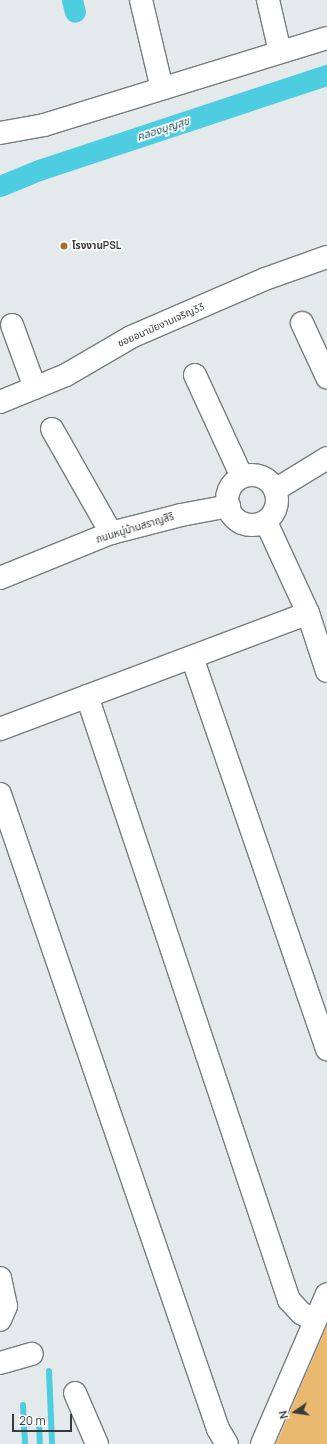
<!DOCTYPE html>
<html>
<head>
<meta charset="utf-8">
<style>
  body { margin:0 }
  #map { position:relative; width:327px; height:1444px; overflow:hidden; background:#e4eaeb; font-family:Manrope,"Noto Sans Thai",sans-serif }
  div>[style] { position:absolute }
  [style*='--x'] { left:calc(var(--x)*1px); top:calc(var(--y)*1px); width:calc(var(--w)*1px); rotate:calc(var(--a)*1deg) }
  .green>* { inset:0; background:#eab970 }
  .stream>* { height:6px; margin:-3px; padding:0 3px; transform-origin:3px; border-radius:3px; background:#4dcddf }
  .canal>* { height:21px; margin:-10.5px; padding:0 10.5px; transform-origin:10.5px; border-radius:10.5px; background:#4dcddf }
  .roads { filter:drop-shadow(1px 0 #777d7e) drop-shadow(-1px 0 #777d7e) drop-shadow(0 1px #777d7e) drop-shadow(0 -1px #777d7e) }
  .minor>* { height:22px; margin:-11px; padding:0 11px; transform-origin:11px; border-radius:11px; background:#fff }
  .minor>.ring { margin:-11px; padding:0; box-sizing:content-box; background:none; border:22px solid #fff; border-radius:50% }
  .dots>* { width:11px; height:11px; translate:-50% -50%; box-sizing:border-box; border:2px solid #fff; border-radius:50% }
  span { translate:-50% -50%; white-space:nowrap; text-align:center; line-height:1.15; -webkit-text-stroke:3.5px #fff; paint-order:stroke }
  .poi-label { font-size:10px; color:#383b3b; font-weight:700 }
  .left { translate:0 -50%; text-align:left }
  .street-label { font-size:10px; color:#383b3b }
  .water-label { font-size:11px; color:#1a5058; font-style:italic }
  .north { position:absolute; left:275px; top:1392px; width:40px; height:40px; -webkit-text-stroke:3px #fff; paint-order:stroke; rotate:257deg; font-size:11px; font-weight:700; line-height:16px; text-align:center; color:#383b3b }
  .north::after { content:''; display:block; margin:auto; width:14px; height:18px; background:#383b3b; clip-path:polygon(50% 0,100% 100%,50% 72%,0 100%) }
  .scale { position:absolute; left:12px; top:1414px; width:60px; height:18px; box-sizing:border-box; border:2px solid #383b3b; border-top:0; padding-left:5px; font-size:12px; line-height:14px; white-space:nowrap; color:#383b3b; -webkit-text-stroke:3px #fff; paint-order:stroke }
</style>
</head>
<body>
<div id="map">
  <div class="green">
    <div style="clip-path:polygon(327px 1325px,327px 1444px,276px 1444px)"></div>
  </div>
  <div class="stream">
    <div style="--x:49;--y:1371;--w:73;--a:87.6"></div>
    <div style="--x:23;--y:1405;--w:39;--a:87"></div>
    <div style="--x:39;--y:1419;--w:25;--a:88"></div>
  </div>
  <div class="canal">
    <div style="--x:72;--y:0;--w:12;--a:76"></div>
    <div style="--x:0;--y:186;--w:42;--a:-22.3"></div>
    <div style="--x:39;--y:170;--w:303;--a:-18.3"></div>
  </div>
  <div class="roads">
    <div class="minor">
      <div style="--x:141;--y:0;--w:91;--a:76.7"></div>
      <div style="--x:268;--y:0;--w:53;--a:77"></div>
      <div style="--x:0;--y:133;--w:45;--a:-10.3"></div>
      <div style="--x:44;--y:125;--w:296;--a:-17.1"></div>
      <div style="--x:302;--y:323;--w:60;--a:65.2"></div>
      <div style="--x:12;--y:325;--w:67;--a:69.9"></div>
      <div style="--x:195;--y:375;--w:112;--a:65.3"></div>
      <div style="--x:0;--y:402;--w:71;--a:-22.2"></div>
      <div style="--x:66;--y:375;--w:75;--a:-30.3"></div>
      <div style="--x:131;--y:337;--w:146;--a:-23.4"></div>
      <div style="--x:265;--y:279;--w:66;--a:-19.5"></div>
      <div style="--x:52;--y:429;--w:120;--a:60.4"></div>
      <div class="ring" style="left:227px;top:475px;width:28px;height:28px"></div>
      <div style="--x:275;--y:490;--w:61;--a:-31.6"></div>
      <div style="--x:266;--y:522;--w:100;--a:65.2"></div>
      <div style="--x:308;--y:613;--w:61;--a:71.9"></div>
      <div style="--x:0;--y:578;--w:120;--a:-22.1"></div>
      <div style="--x:111;--y:533;--w:72;--a:-14.4"></div>
      <div style="--x:181;--y:515;--w:49;--a:-10.6"></div>
      <div style="--x:192;--y:657;--w:415;--a:71"></div>
      <div style="--x:87;--y:696;--w:637;--a:71.51"></div>
      <div style="--x:289;--y:1300;--w:18;--a:47"></div>
      <div style="--x:301;--y:1313;--w:16;--a:30"></div>
      <div style="--x:0;--y:729;--w:329;--a:-20.6"></div>
      <div style="--x:0;--y:794;--w:671;--a:71.05"></div>
      <div style="--x:218;--y:1429;--w:17;--a:59"></div>
      <div style="--x:0;--y:1278;--w:29;--a:78"></div>
      <div style="--x:6;--y:1306;--w:15;--a:113"></div>
      <div style="--x:0;--y:1363;--w:33;--a:-16"></div>
      <div style="--x:75;--y:1393;--w:56;--a:66.7"></div>
      <div style="--x:262;--y:1444;--w:163;--a:-66.6"></div>
    </div>
  </div>
  <div class="dots">
    <div style="left:64px;top:246px;background:#a07224"></div>
  </div>
  <div class="poi-label">
    <span class="left" style="left:72px;top:246px">โรงงานPSL</span>
  </div>
  <div class="street-label">
    <span style="left:161px;top:325px;rotate:-24deg">ซอยอนามัยงามเจริญ33</span>
    <span style="left:135px;top:528px;rotate:-17deg">ถนนหมู่บ้านสราญสิริ</span>
  </div>
  <div class="water-label">
    <span style="left:163px;top:129px;rotate:-18deg">คลองบุญสุข</span>
  </div>
  <div class="north">N</div>
  <div class="scale">20 m</div>
</div>
</body>
</html>
